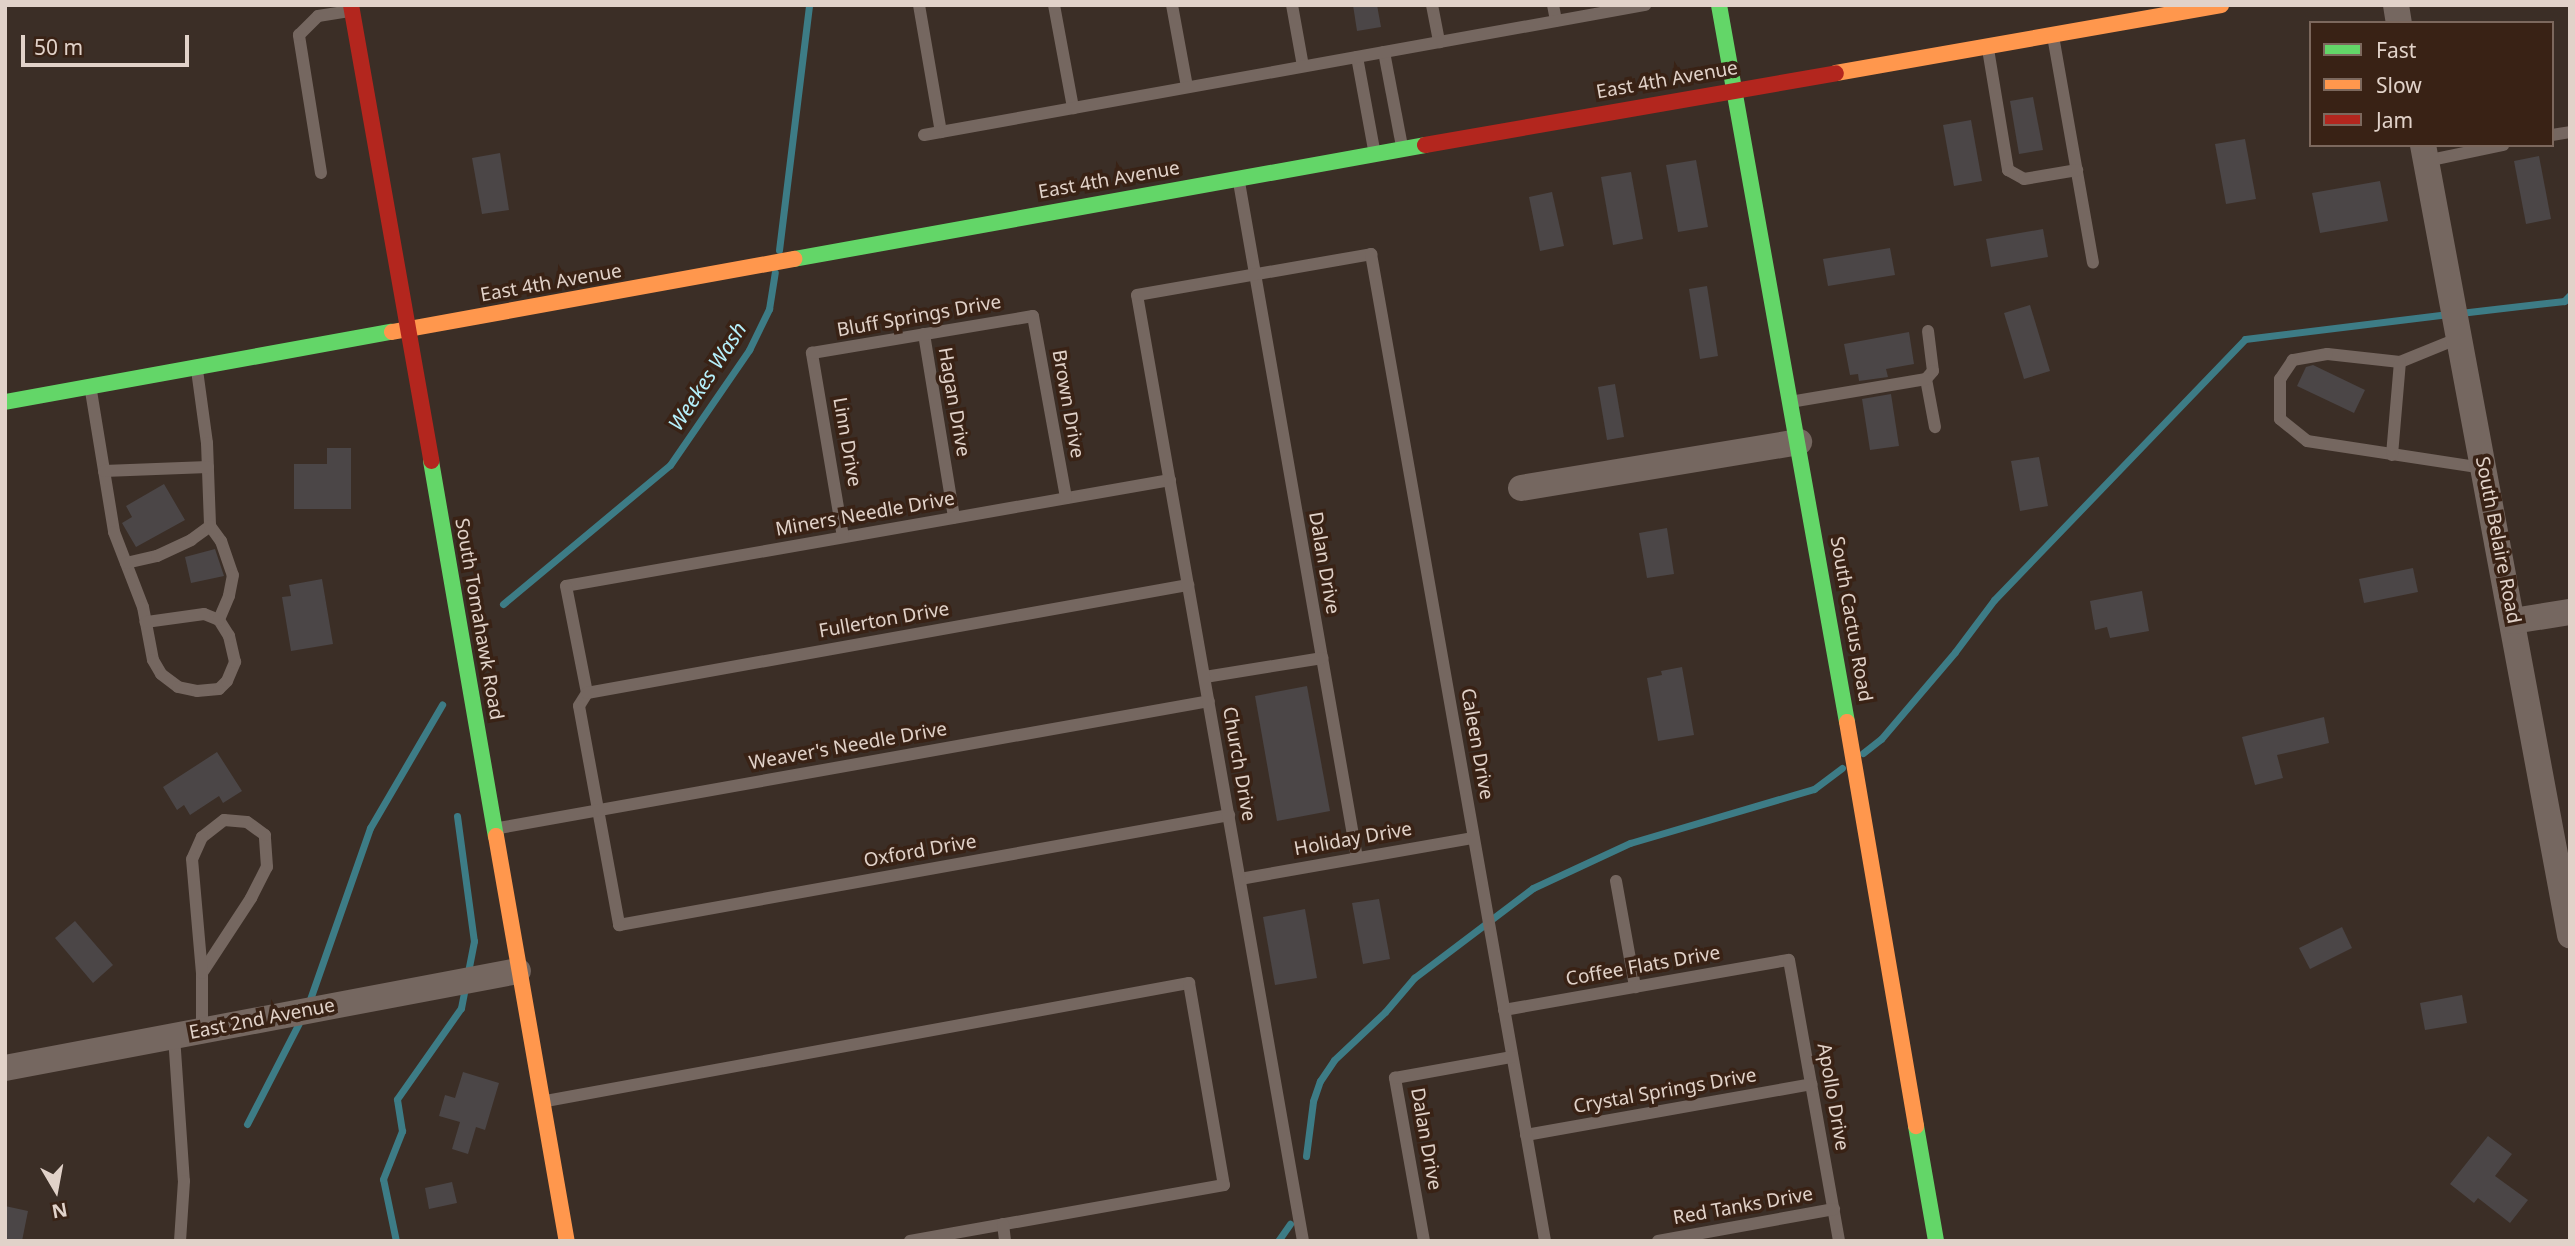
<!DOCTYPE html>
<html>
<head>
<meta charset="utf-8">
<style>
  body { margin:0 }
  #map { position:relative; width:2575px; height:1246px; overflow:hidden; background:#3b2e26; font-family:"Noto Sans",sans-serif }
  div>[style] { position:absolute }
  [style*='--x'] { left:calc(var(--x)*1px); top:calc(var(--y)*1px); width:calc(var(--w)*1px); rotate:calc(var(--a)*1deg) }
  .stream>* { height:7px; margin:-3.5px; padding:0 3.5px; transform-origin:3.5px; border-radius:3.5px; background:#3d7c86 }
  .building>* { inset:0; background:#4b4647 }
  .lane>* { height:12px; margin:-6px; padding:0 6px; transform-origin:6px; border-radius:6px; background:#756760 }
  .street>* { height:26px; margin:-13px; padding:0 13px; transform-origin:13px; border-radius:13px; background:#756760 }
  .fast>* { height:16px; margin:-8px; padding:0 8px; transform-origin:8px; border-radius:8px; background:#63d668 }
  .slow>* { height:16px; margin:-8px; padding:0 8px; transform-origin:8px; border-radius:8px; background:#ff974d }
  .jam>* { height:16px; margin:-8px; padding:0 8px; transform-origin:8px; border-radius:8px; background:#b3261e }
  span { translate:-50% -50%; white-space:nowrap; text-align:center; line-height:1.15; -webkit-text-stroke:7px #392215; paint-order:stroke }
  .street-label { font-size:19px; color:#e1d2c9 }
  .water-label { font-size:21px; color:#b5f0fb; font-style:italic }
  .frame { position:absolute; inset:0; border:7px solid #e1d2c9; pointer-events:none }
  .legend { position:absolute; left:2309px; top:21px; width:245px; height:126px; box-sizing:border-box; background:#392215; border:2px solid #7c685d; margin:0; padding:9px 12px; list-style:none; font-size:21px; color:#e1d2c9 }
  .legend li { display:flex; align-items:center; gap:14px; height:35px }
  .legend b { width:35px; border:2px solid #7c685d }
  .north { position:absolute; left:21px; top:1155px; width:70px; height:70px; -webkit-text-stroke:5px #392215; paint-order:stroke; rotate:170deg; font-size:19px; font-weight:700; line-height:28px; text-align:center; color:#e1d2c9 }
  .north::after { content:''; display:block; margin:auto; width:24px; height:32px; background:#e1d2c9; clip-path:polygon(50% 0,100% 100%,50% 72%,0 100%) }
  .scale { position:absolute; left:21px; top:35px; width:168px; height:32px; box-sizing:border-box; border:4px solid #e1d2c9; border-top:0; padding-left:9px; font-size:21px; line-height:24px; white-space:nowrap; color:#e1d2c9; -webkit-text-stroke:5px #392215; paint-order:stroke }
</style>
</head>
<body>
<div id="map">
  <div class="stream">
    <div style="--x:779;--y:250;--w:247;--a:-83"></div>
    <div style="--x:2460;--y:313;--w:105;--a:-6.6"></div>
    <div style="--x:2564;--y:301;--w:8;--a:-45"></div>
    <div style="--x:503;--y:604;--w:217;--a:-39.8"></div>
    <div style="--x:670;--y:465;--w:140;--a:-55.5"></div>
    <div style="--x:749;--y:350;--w:46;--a:-64"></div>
    <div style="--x:769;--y:309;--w:37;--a:-81"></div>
    <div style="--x:1863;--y:753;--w:23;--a:-38"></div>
    <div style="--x:1881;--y:739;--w:114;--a:-49.6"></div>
    <div style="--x:1955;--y:652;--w:65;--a:-53.1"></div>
    <div style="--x:1994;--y:600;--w:362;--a:-46.1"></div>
    <div style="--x:2245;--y:339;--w:205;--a:-7"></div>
    <div style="--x:457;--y:816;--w:126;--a:82.3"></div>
    <div style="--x:474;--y:941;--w:36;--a:101"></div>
    <div style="--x:308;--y:1005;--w:188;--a:-70.7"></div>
    <div style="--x:370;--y:828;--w:143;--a:-59.7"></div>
    <div style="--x:247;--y:1124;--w:118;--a:-62.8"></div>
    <div style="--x:1306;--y:1156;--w:55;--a:-82.7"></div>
    <div style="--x:1313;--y:1101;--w:21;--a:-71"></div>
    <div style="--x:1320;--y:1081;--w:25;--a:-56"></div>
    <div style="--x:1334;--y:1060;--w:70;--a:-43.3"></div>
    <div style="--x:1385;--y:1012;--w:45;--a:-49.5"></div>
    <div style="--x:1414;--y:978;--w:149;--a:-37.1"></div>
    <div style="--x:1533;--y:888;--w:107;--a:-24.9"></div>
    <div style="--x:1630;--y:843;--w:192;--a:-16.4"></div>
    <div style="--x:1814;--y:789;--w:35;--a:-37"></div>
    <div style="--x:396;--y:1241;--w:63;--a:-101.8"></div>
    <div style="--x:383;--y:1179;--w:52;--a:-68.4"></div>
    <div style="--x:402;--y:1131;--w:32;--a:-99"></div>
    <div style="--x:397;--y:1099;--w:111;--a:-54.9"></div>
    <div style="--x:461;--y:1008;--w:20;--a:-79"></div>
    <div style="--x:1278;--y:1241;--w:21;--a:-55"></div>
  </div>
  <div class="building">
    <div style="clip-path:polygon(1353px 5px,1377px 5px,1381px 27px,1357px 31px)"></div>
    <div style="clip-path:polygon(2033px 97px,2043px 150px,2019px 154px,2010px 101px)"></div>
    <div style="clip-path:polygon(1971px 120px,1982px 181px,1954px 186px,1943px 125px)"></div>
    <div style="clip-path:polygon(2245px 139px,2256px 199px,2226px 204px,2215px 144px)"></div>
    <div style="clip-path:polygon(500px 153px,509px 210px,482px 214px,472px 158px)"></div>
    <div style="clip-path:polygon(2539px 156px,2551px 219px,2526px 224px,2514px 161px)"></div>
    <div style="clip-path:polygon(1696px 160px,1708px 227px,1678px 232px,1666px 165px)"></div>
    <div style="clip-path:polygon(1631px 172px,1643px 239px,1613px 245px,1601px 177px)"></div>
    <div style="clip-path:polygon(2380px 181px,2388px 221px,2320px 233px,2312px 193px)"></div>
    <div style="clip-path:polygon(1552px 192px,1564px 246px,1540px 251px,1529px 197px)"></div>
    <div style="clip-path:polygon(2043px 229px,2048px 257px,1991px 267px,1986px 239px)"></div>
    <div style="clip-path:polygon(1890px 248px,1895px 275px,1828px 286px,1823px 259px)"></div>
    <div style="clip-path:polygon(1707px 286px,1718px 356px,1700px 359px,1689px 289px)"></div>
    <div style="clip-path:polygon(2030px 305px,2050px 371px,2024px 379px,2004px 313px)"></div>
    <div style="clip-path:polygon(1909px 332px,1914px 364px,1886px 369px,1888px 377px,1859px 381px,1858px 374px,1850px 375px,1844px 344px)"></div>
    <div style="clip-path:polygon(2313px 365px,2365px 390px,2354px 413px,2297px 386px,2306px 367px)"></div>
    <div style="clip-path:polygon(1615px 384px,1624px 437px,1607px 440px,1598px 387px)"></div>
    <div style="clip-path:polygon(1891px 394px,1899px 446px,1870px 450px,1862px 399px)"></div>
    <div style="clip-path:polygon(327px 448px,351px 448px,351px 509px,294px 509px,294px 464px,327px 464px)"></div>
    <div style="clip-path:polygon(2039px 457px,2048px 506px,2020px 511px,2011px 461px)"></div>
    <div style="clip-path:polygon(164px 484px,185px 520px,136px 547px,122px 523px,132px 517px,126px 506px)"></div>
    <div style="clip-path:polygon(1667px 528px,1674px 574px,1647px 578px,1639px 533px)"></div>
    <div style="clip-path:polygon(215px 549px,224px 576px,191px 583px,185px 557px)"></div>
    <div style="clip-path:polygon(2413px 568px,2418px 592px,2364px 603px,2359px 579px)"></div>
    <div style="clip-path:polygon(322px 579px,333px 644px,291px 651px,282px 597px,291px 596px,289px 585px)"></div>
    <div style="clip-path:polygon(2142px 591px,2149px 631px,2110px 638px,2107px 627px,2095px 630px,2090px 601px)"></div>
    <div style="clip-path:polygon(1682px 667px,1694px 735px,1658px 741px,1647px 678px,1662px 675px,1661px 671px)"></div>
    <div style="clip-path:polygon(1307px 686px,1330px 811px,1277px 821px,1255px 696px)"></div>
    <div style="clip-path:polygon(2324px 717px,2329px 743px,2277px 755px,2283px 778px,2255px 785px,2242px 737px)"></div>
    <div style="clip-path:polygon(217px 752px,242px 791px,223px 803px,219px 796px,190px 815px,184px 805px,177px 810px,163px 787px)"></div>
    <div style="clip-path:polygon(1379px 899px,1390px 959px,1363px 964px,1352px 903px)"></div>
    <div style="clip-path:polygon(1305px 909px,1317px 978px,1275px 985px,1263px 917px)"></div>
    <div style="clip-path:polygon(75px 921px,113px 965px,93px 983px,55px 938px)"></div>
    <div style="clip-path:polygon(2342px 927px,2352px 948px,2310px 969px,2299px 948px)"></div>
    <div style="clip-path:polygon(2462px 995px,2467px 1023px,2425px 1030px,2420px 1003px)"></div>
    <div style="clip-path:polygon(463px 1072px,499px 1083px,485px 1130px,476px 1127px,468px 1154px,452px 1149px,460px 1122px,439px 1116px,445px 1095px,455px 1098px)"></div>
    <div style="clip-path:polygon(2488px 1136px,2512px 1154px,2495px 1176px,2528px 1200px,2510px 1223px,2478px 1198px,2474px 1203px,2450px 1184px)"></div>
    <div style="clip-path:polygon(452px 1182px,457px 1203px,429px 1209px,425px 1188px)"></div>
    <div style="clip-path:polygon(5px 1206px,28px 1211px,22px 1241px,5px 1241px)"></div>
  </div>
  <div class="lane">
    <div style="--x:919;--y:5;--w:129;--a:80.2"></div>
    <div style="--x:1054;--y:5;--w:105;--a:79.5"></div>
    <div style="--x:1172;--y:5;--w:83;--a:79.6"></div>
    <div style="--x:1292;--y:5;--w:62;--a:79.8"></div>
    <div style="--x:1432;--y:5;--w:38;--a:79"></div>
    <div style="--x:1553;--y:5;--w:16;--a:79"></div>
    <div style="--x:2053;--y:36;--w:230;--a:80"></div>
    <div style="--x:1988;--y:49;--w:123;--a:80.6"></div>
    <div style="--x:2008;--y:170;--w:18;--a:29"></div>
    <div style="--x:2024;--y:179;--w:54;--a:-9.6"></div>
    <div style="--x:1384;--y:52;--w:96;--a:79.2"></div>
    <div style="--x:1357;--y:57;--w:95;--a:79.6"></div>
    <div style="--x:924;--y:135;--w:733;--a:-10.22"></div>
    <div style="--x:2552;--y:135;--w:18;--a:-9"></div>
    <div style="--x:2426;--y:161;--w:79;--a:-11.7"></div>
    <div style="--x:321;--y:173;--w:140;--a:-99.1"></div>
    <div style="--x:299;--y:35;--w:27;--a:-45"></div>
    <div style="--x:318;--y:16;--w:30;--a:-9"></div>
    <div style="--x:1239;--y:182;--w:686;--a:80.1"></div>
    <div style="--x:1928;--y:331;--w:40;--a:82.9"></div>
    <div style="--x:1933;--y:371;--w:11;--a:131"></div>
    <div style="--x:1926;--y:379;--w:49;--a:79.4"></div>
    <div style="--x:924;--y:334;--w:186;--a:80.7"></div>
    <div style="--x:2459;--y:338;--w:64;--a:157.9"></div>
    <div style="--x:2400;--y:362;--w:73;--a:-173.7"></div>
    <div style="--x:2327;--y:354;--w:35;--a:170"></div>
    <div style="--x:2293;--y:360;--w:23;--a:124"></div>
    <div style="--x:2280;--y:379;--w:40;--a:90"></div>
    <div style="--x:2280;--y:419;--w:35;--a:39"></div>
    <div style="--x:2307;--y:441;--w:179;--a:8.7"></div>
    <div style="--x:197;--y:370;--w:74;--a:82.2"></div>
    <div style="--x:207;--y:443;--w:83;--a:87.9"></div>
    <div style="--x:91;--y:391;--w:143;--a:80.7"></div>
    <div style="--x:114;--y:532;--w:80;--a:68.9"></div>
    <div style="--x:143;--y:607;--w:54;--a:79.3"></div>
    <div style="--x:153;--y:660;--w:16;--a:60"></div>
    <div style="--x:161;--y:674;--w:21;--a:37"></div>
    <div style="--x:178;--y:687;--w:19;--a:12"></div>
    <div style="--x:197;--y:691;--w:22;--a:-5"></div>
    <div style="--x:219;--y:689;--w:11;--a:-45"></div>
    <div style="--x:227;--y:681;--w:21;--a:-67"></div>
    <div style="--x:235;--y:662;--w:27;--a:-103"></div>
    <div style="--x:229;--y:636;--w:19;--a:-122"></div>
    <div style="--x:219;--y:620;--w:16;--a:-158"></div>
    <div style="--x:204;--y:614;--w:59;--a:172.1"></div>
    <div style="--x:1796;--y:401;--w:132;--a:-9.6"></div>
    <div style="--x:2392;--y:455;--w:93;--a:-85.1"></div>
    <div style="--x:104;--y:471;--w:104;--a:-2.2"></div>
    <div style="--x:1170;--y:480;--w:613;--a:170.05"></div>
    <div style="--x:566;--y:586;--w:109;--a:78.9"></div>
    <div style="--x:587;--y:693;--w:15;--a:122"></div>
    <div style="--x:579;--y:706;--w:223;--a:79.6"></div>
    <div style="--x:619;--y:925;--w:620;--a:-10.22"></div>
    <div style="--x:843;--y:537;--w:187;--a:-99.6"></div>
    <div style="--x:812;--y:353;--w:224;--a:-9.5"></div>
    <div style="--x:1033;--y:316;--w:185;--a:79.7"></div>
    <div style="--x:126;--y:563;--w:32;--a:-13"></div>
    <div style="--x:157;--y:556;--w:38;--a:-25"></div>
    <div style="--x:191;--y:540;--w:24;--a:-36"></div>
    <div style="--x:210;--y:526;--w:19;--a:54"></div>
    <div style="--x:221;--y:541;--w:36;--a:71"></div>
    <div style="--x:233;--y:575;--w:21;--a:101"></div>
    <div style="--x:229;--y:596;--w:26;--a:113"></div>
    <div style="--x:1205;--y:677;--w:119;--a:-9.2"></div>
    <div style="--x:587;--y:693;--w:611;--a:-10.19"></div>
    <div style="--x:499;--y:828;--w:721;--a:-10.14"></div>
    <div style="--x:1240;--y:879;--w:237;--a:-10"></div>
    <div style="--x:1616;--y:881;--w:108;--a:79.8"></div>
    <div style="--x:1504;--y:1010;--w:289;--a:-10"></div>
    <div style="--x:1789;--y:960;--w:285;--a:79.9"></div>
    <div style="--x:202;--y:1031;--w:58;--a:-90"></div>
    <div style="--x:202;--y:973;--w:90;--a:-56.8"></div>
    <div style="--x:251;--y:898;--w:35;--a:-63"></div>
    <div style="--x:267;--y:867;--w:32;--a:-94"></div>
    <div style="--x:265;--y:835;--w:22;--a:-144"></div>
    <div style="--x:247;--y:822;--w:23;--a:-175"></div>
    <div style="--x:224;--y:820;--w:28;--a:142"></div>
    <div style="--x:202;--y:837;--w:24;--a:114"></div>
    <div style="--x:192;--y:859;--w:114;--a:85"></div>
    <div style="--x:174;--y:1036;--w:145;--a:86.1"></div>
    <div style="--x:184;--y:1181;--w:60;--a:93.8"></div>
    <div style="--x:546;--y:1101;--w:654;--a:-10.4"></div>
    <div style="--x:1189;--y:983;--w:205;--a:80.2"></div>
    <div style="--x:1224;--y:1185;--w:319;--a:169.9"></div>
    <div style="--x:1526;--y:1135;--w:290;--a:-10.1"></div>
    <div style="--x:1003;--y:1224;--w:17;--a:83"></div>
    <div style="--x:1303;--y:1241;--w:960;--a:-99.95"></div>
    <div style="--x:1137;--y:295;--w:238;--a:-9.9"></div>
    <div style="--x:1371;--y:254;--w:1002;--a:80"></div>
    <div style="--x:1424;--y:1241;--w:166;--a:-100.1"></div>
    <div style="--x:1395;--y:1078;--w:119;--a:-10.2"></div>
    <div style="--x:1658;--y:1241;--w:179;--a:-10.3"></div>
  </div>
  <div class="street">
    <div style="--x:2396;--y:5;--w:18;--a:81"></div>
    <div style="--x:2423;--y:145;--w:804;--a:79.46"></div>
    <div style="--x:1521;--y:488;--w:282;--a:-9.4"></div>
    <div style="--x:2513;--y:621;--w:58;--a:-9"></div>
    <div style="--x:5;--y:1068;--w:522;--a:-10.71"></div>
  </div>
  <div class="fast">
    <div style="--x:1719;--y:5;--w:728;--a:79.88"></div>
    <div style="--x:794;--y:259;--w:641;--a:-10.24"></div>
    <div style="--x:5;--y:402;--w:393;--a:-10.3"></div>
    <div style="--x:431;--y:461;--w:381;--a:80.2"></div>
    <div style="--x:1916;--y:1126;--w:117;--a:80.1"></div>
  </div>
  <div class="slow">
    <div style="--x:1836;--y:73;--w:391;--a:-10"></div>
    <div style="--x:392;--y:332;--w:409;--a:-10.3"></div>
    <div style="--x:1847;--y:722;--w:410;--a:80.3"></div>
    <div style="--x:496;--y:836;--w:411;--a:80.1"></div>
  </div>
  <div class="jam">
    <div style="--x:351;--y:5;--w:463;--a:80"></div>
    <div style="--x:1425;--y:145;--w:417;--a:-9.9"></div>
  </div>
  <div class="street-label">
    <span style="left:1667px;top:80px;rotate:-10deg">East 4th Avenue</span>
    <span style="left:1109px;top:180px;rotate:-10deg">East 4th Avenue</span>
    <span style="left:551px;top:283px;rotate:-10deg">East 4th Avenue</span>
    <span style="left:919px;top:316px;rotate:-10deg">Bluff Springs Drive</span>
    <span style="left:954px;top:402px;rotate:80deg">Hagan Drive</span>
    <span style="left:1068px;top:404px;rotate:80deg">Brown Drive</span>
    <span style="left:847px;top:442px;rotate:80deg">Linn Drive</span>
    <span style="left:865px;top:514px;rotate:-10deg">Miners Needle Drive</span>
    <span style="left:2498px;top:540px;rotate:79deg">South Belaire Road</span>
    <span style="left:1324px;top:563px;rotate:80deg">Dalan Drive</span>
    <span style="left:479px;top:619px;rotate:80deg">South Tomahawk Road</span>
    <span style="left:1851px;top:619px;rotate:80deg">South Cactus Road</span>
    <span style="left:884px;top:620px;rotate:-10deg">Fullerton Drive</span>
    <span style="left:1477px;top:744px;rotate:80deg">Caleen Drive</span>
    <span style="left:848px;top:746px;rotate:-10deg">Weaver's Needle Drive</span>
    <span style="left:1239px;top:764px;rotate:80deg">Church Drive</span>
    <span style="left:1353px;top:839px;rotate:-10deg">Holiday Drive</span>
    <span style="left:920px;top:851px;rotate:-10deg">Oxford Drive</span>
    <span style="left:1643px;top:966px;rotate:-10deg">Coffee Flats Drive</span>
    <span style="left:262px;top:1019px;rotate:-11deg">East 2nd Avenue</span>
    <span style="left:1665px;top:1091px;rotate:-10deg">Crystal Springs Drive</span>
    <span style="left:1833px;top:1097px;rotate:80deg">Apollo Drive</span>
    <span style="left:1426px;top:1139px;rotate:80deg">Dalan Drive</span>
    <span style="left:1743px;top:1206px;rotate:-10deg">Red Tanks Drive</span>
  </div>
  <div class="water-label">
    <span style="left:707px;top:376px;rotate:-57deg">Weekes Wash</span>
  </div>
  <div class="frame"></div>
  <ul class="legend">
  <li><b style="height:9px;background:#63d668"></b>Fast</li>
  <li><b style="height:9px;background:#ff974d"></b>Slow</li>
  <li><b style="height:9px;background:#b3261e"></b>Jam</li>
  </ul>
  <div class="north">N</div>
  <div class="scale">50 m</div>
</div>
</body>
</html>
